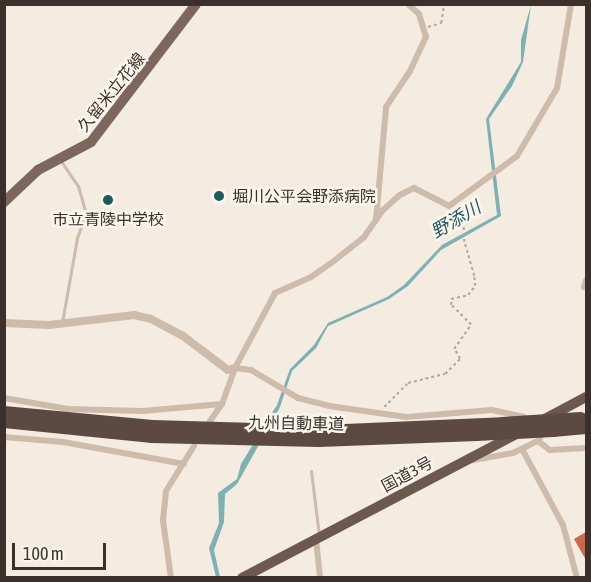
<!DOCTYPE html>
<html>
<head>
<meta charset="utf-8">
<style>
  body { margin:0 }
  #map { position:relative; width:591px; height:582px; overflow:hidden; background:#f4ebe1; font-family:"Asap Condensed","Noto Sans JP",sans-serif }
  div>[style] { position:absolute }
  [style*='--x'] { left:calc(var(--x)*1px); top:calc(var(--y)*1px); width:calc(var(--w)*1px); rotate:calc(var(--a)*1deg) }
  .water>* { inset:0; background:#7fb0b2 }
  .building>* { inset:0; background:#c8694b }
  .path>* { height:1.5px; margin-top:-0.75px; transform-origin:0; background:repeating-linear-gradient(90deg,#b9a596 0 3px,transparent 0 6px) }
  .service>* { height:3px; margin:-1.5px; padding:0 1.5px; transform-origin:1.5px; border-radius:1.5px; background:#cdbbac }
  .minor>* { height:6px; margin:-3px; padding:0 3px; transform-origin:3px; border-radius:3px; background:#cdbbac }
  .tertiary>* { height:8px; margin:-4px; padding:0 4px; transform-origin:4px; border-radius:4px; background:#cdbbac }
  .primary>* { height:10px; margin:-5px; padding:0 5px; transform-origin:5px; border-radius:5px; background:#7d675c }
  .trunk>* { height:10px; margin:-5px; padding:0 5px; transform-origin:5px; border-radius:5px; background:#6c584f }
  .motorway>* { height:12px; margin:-6px; padding:0 6px; transform-origin:6px; border-radius:6px; background:#5c4a42 }
  .motorway-bridge>* { height:12px; margin:-6px; padding:0 6px; transform-origin:6px; border-radius:6px; background:#5c4a42 }
  .dots>* { width:16px; height:16px; translate:-50% -50%; box-sizing:border-box; border:3px solid #fbf5ee; border-radius:50% }
  span { translate:-50% -50%; white-space:nowrap; text-align:center; line-height:1.15; -webkit-text-stroke:5px #fbf5ee; paint-order:stroke }
  .street-label { font-size:16px; color:#3b302b }
  .poi-label { font-size:16px; color:#3b302b }
  .left { translate:0 -50%; text-align:left }
  .water-label { font-size:18px; color:#1f5a5e; font-style:italic }
  .frame { position:absolute; inset:0; border:6px solid #3b302b; pointer-events:none }
  .scale { position:absolute; left:12px; top:543px; width:94px; height:27px; box-sizing:border-box; border:3px solid #3b302b; border-top:0; padding-left:8px; font-size:18px; line-height:21px; white-space:nowrap; color:#3b302b; -webkit-text-stroke:4px #fbf5ee; paint-order:stroke }
</style>
</head>
<body>
<div id="map">
  <div class="water">
    <div style="clip-path:polygon(531px 5px,523px 62px,512px 86px,489px 119px,501px 216px,441px 250px,408px 286px,389px 299px,328px 326px,316px 348px,292px 371px,280px 407px,237px 484px,225px 494px,224px 522px,214px 550px,220px 577px,216px 577px,209px 548px,219px 523px,218px 493px,237px 479px,241px 464px,277px 405px,290px 369px,314px 345px,328px 323px,387px 297px,404px 285px,442px 245px,497px 215px,486px 119px,521px 62px,521px 40px)"></div>
  </div>
  <div class="building">
    <div style="clip-path:polygon(586px 532px,586px 560px,574px 539px)"></div>
  </div>
  <div class="path">
    <div style="--x:428;--y:27;--w:14;--a:-17"></div>
    <div style="--x:441;--y:23;--w:19;--a:-81"></div>
    <div style="--x:384;--y:407;--w:34;--a:-45"></div>
    <div style="--x:408;--y:383;--w:38;--a:-14"></div>
    <div style="--x:445;--y:374;--w:21;--a:-45"></div>
    <div style="--x:460;--y:359;--w:12;--a:-121"></div>
    <div style="--x:454;--y:349;--w:29;--a:-55"></div>
    <div style="--x:471;--y:325;--w:28;--a:-135"></div>
    <div style="--x:451;--y:305;--w:6;--a:-90"></div>
    <div style="--x:451;--y:299;--w:17;--a:-13"></div>
    <div style="--x:468;--y:295;--w:11;--a:-52"></div>
    <div style="--x:475;--y:286;--w:10;--a:-96"></div>
    <div style="--x:474;--y:276;--w:35;--a:-106"></div>
    <div style="--x:464;--y:242;--w:25;--a:-92"></div>
    <div style="--x:463;--y:217;--w:10;--a:-143"></div>
  </div>
  <div class="service">
    <div style="--x:61;--y:161;--w:30;--a:56"></div>
    <div style="--x:78;--y:186;--w:29;--a:74"></div>
    <div style="--x:86;--y:214;--w:26;--a:111"></div>
    <div style="--x:77;--y:238;--w:85;--a:100.1"></div>
    <div style="--x:311;--y:471;--w:64;--a:82.9"></div>
  </div>
  <div class="minor">
    <div style="--x:376;--y:220;--w:113;--a:-84.9"></div>
    <div style="--x:386;--y:107;--w:43;--a:-56.3"></div>
    <div style="--x:410;--y:71;--w:38;--a:-65"></div>
    <div style="--x:426;--y:37;--w:24;--a:-107"></div>
    <div style="--x:419;--y:14;--w:15;--a:-138"></div>
    <div style="--x:584;--y:287;--w:7;--a:-74"></div>
    <div style="--x:235;--y:368;--w:16;--a:7"></div>
    <div style="--x:251;--y:370;--w:55;--a:30.8"></div>
    <div style="--x:298;--y:398;--w:32;--a:14"></div>
    <div style="--x:329;--y:406;--w:78;--a:8.1"></div>
    <div style="--x:406;--y:417;--w:86;--a:-4.7"></div>
    <div style="--x:492;--y:410;--w:33;--a:12"></div>
    <div style="--x:4;--y:398;--w:65;--a:9.8"></div>
    <div style="--x:68;--y:409;--w:75;--a:1.5"></div>
    <div style="--x:143;--y:411;--w:79;--a:-5.1"></div>
    <div style="--x:210;--y:421;--w:21;--a:-55"></div>
    <div style="--x:222;--y:404;--w:38;--a:-70"></div>
    <div style="--x:235;--y:368;--w:85;--a:-61.9"></div>
    <div style="--x:275;--y:293;--w:39;--a:-24"></div>
    <div style="--x:311;--y:277;--w:29;--a:-35"></div>
    <div style="--x:335;--y:260;--w:37;--a:-38"></div>
    <div style="--x:364;--y:237;--w:32;--a:-55"></div>
    <div style="--x:382;--y:211;--w:24;--a:-42"></div>
    <div style="--x:400;--y:195;--w:16;--a:-27"></div>
    <div style="--x:414;--y:188;--w:39;--a:27"></div>
    <div style="--x:449;--y:206;--w:84;--a:-36.3"></div>
    <div style="--x:517;--y:156;--w:79;--a:-59.5"></div>
    <div style="--x:557;--y:88;--w:85;--a:-80.5"></div>
    <div style="--x:4;--y:437;--w:59;--a:4.8"></div>
    <div style="--x:63;--y:442;--w:123;--a:10.3"></div>
    <div style="--x:538;--y:441;--w:15;--a:37"></div>
    <div style="--x:550;--y:450;--w:36;--a:-3"></div>
    <div style="--x:522;--y:449;--w:86;--a:61.7"></div>
    <div style="--x:563;--y:525;--w:55;--a:75.2"></div>
    <div style="--x:468;--y:461;--w:46;--a:-10.1"></div>
    <div style="--x:513;--y:453;--w:28;--a:-26"></div>
    <div style="--x:538;--y:441;--w:9;--a:-58"></div>
    <div style="--x:316;--y:539;--w:39;--a:84"></div>
    <div style="--x:171;--y:578;--w:59;--a:-97.9"></div>
    <div style="--x:163;--y:520;--w:29;--a:-84"></div>
    <div style="--x:166;--y:491;--w:53;--a:-58.1"></div>
  </div>
  <div class="tertiary">
    <div style="--x:4;--y:323;--w:45;--a:2.5"></div>
    <div style="--x:49;--y:325;--w:86;--a:-6.7"></div>
    <div style="--x:134;--y:315;--w:17;--a:13"></div>
    <div style="--x:151;--y:319;--w:36;--a:28"></div>
    <div style="--x:183;--y:336;--w:56;--a:37.1"></div>
    <div style="--x:228;--y:370;--w:7;--a:-16"></div>
  </div>
  <div class="primary">
    <div style="--x:4;--y:202;--w:47;--a:-43.3"></div>
    <div style="--x:38;--y:170;--w:60;--a:-27.8"></div>
    <div style="--x:91;--y:142;--w:173;--a:-52.7"></div>
  </div>
  <div class="trunk">
    <div style="--x:543;--y:420;--w:49;--a:-28.1"></div>
    <div style="--x:242;--y:578;--w:312;--a:-27.7"></div>
  </div>
  <div class="motorway">
    <div style="--x:4;--y:412;--w:149;--a:5.4"></div>
    <div style="--x:152;--y:426;--w:170;--a:1.7"></div>
    <div style="--x:322;--y:431;--w:180;--a:-2.5"></div>
    <div style="--x:4;--y:422;--w:149;--a:5.8"></div>
    <div style="--x:152;--y:437;--w:167;--a:1.4"></div>
    <div style="--x:319;--y:441;--w:158;--a:-2.2"></div>
    <div style="--x:553;--y:431;--w:33;--a:-5"></div>
  </div>
  <div class="motorway-bridge">
    <div style="--x:502;--y:423;--w:79;--a:-3.6"></div>
    <div style="--x:477;--y:435;--w:76;--a:-3"></div>
  </div>
  <div class="dots">
    <div style="left:219px;top:196px;background:#1f5a5e"></div>
    <div style="left:108px;top:200px;background:#1f5a5e"></div>
  </div>
  <div class="street-label">
    <span style="left:111px;top:92px;rotate:-51deg">久留米立花線</span>
    <span style="left:296px;top:423px;rotate:1deg">九州自動車道</span>
    <span style="left:407px;top:474px;rotate:-28deg">国道3号</span>
  </div>
  <div class="poi-label">
    <span class="left" style="left:232px;top:196px">堀川公平会野添病院</span>
    <span style="left:108px;top:219px">市立青陵中学校</span>
  </div>
  <div class="water-label">
    <span style="left:456px;top:220px;rotate:-31deg">野添川</span>
  </div>
  <div class="frame"></div>
  <div class="scale">100 m</div>
</div>
</body>
</html>
